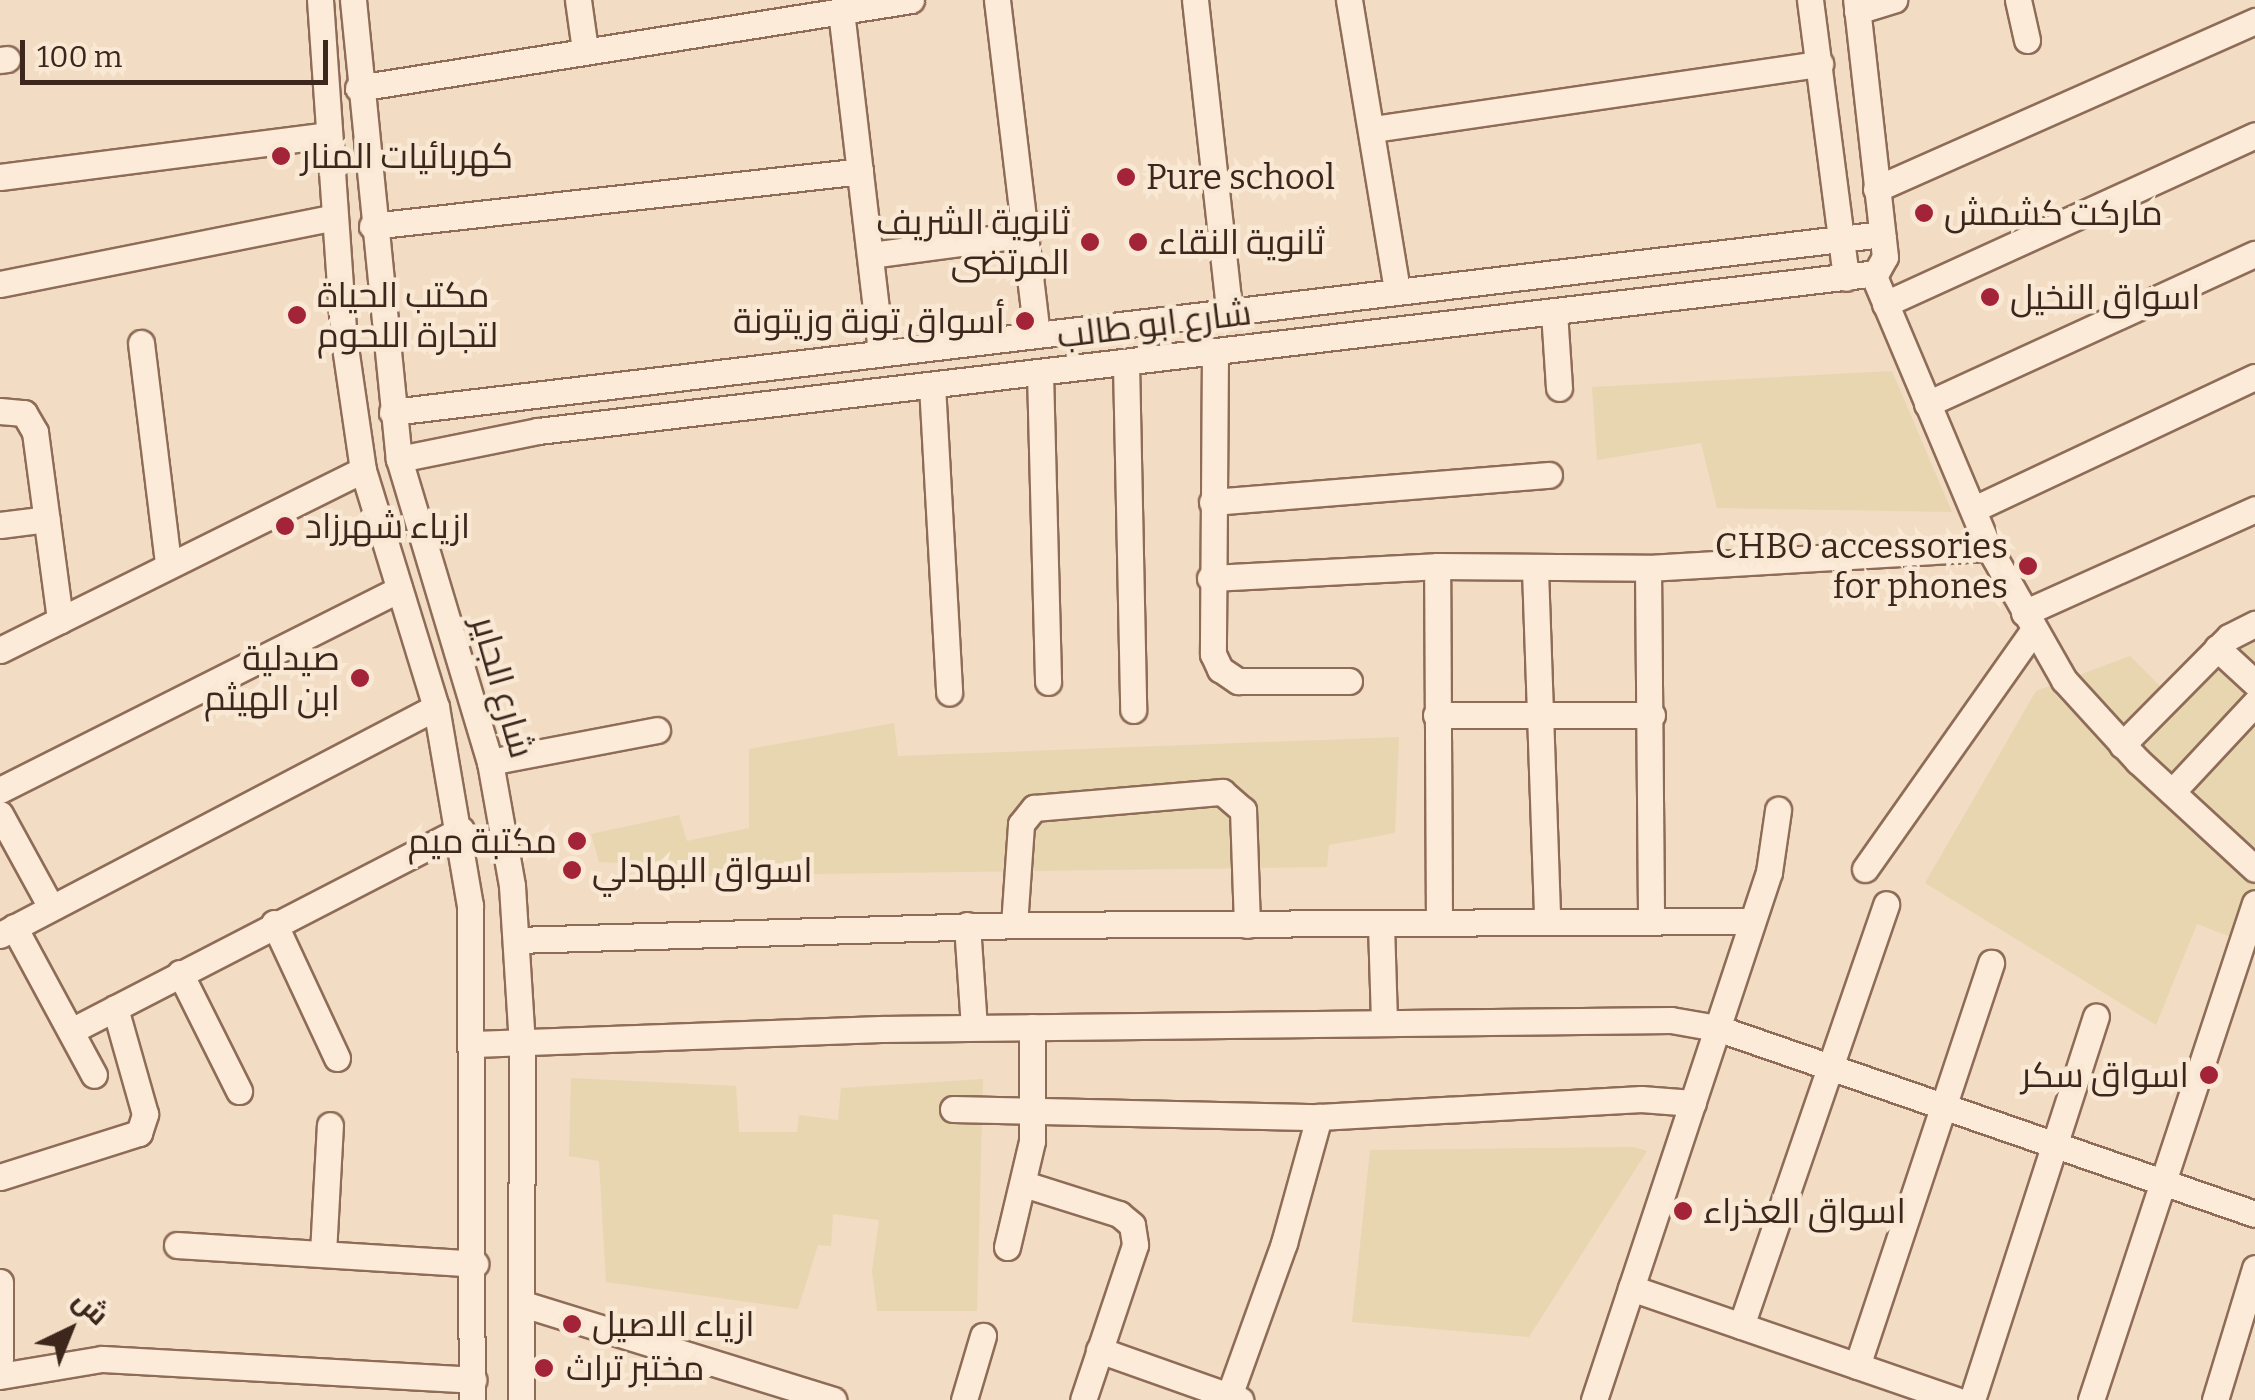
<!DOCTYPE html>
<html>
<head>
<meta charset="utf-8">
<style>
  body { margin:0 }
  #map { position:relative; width:2255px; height:1400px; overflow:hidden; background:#f2dcc3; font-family:Bitter,Cairo,serif }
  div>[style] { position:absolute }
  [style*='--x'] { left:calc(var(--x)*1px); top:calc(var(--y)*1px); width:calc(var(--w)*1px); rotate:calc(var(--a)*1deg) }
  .farmland>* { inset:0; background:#e8d6b0 }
  .roads { filter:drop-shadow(2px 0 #8e6c58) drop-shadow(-2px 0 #8e6c58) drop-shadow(0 2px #8e6c58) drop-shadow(0 -2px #8e6c58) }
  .minor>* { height:25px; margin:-12.5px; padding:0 12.5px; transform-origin:12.5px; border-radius:12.5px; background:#fcebd8 }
  .dots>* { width:28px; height:28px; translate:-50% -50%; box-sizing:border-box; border:5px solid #f8e8d4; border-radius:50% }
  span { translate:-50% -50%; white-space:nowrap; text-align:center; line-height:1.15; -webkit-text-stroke:9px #f8e8d4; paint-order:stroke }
  .poi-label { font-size:35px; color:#3d271d }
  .left { translate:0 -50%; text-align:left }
  .right { translate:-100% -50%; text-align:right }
  .street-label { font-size:35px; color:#3d271d }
  .north { position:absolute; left:20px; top:1280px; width:100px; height:100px; -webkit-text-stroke:8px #f8e8d4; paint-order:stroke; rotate:43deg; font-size:28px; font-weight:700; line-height:40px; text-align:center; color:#3d271d }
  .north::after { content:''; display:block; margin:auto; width:35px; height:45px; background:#3d271d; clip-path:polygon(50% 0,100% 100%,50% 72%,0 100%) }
  .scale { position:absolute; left:20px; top:40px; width:308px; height:45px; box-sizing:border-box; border:5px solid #3d271d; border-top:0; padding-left:12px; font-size:30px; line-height:35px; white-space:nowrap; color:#3d271d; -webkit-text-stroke:8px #f8e8d4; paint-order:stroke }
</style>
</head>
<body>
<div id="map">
  <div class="farmland">
    <div style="clip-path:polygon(1892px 371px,1952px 512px,1717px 508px,1701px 443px,1597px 460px,1592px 387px)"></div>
    <div style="clip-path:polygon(2255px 607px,2255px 946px,2197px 924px,2156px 1025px,1925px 883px,2036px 691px,2130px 656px,2176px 702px)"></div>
    <div style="clip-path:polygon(894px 723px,898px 756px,1399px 737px,1395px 833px,1329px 845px,1327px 867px,677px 876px,648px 864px,599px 862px,591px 834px,679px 815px,687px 841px,749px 828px,749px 749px)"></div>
    <div style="clip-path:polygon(571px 1078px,736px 1086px,739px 1132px,797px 1132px,799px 1115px,838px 1120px,841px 1088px,983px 1079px,977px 1311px,877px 1311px,872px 1271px,879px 1220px,833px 1214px,831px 1246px,818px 1245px,798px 1309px,606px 1282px,599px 1161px,569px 1156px)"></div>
    <div style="clip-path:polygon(1634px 1147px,1647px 1151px,1529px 1337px,1352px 1322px,1370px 1150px)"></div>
  </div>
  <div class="roads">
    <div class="minor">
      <div style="--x:320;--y:0;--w:334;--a:86"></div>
      <div style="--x:343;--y:333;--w:138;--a:81.7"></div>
      <div style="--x:363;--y:470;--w:248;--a:72.9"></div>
      <div style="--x:436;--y:707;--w:201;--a:80.3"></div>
      <div style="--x:470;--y:905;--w:495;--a:89.8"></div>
      <div style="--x:353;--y:0;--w:461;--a:84.3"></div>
      <div style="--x:399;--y:459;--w:316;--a:73.3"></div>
      <div style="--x:490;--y:762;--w:126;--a:79.9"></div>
      <div style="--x:512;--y:886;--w:161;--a:86.4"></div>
      <div style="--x:522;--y:1047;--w:353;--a:90.2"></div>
      <div style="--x:578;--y:0;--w:50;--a:82"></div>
      <div style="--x:997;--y:0;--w:335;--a:83.2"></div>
      <div style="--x:1195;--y:0;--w:312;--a:83.7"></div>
      <div style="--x:1349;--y:0;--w:288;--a:80.6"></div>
      <div style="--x:1810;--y:0;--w:280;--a:82.6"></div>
      <div style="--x:2018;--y:0;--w:41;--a:77.3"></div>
      <div style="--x:841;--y:11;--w:342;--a:83.3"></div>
      <div style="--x:1857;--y:11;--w:39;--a:-17"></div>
      <div style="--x:0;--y:60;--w:7;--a:-8"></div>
      <div style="--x:358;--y:88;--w:560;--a:-9.04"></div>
      <div style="--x:1373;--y:129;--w:452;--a:-8.3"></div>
      <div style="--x:0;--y:177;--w:330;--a:-7.3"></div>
      <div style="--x:1876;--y:189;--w:415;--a:-23.9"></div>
      <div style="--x:372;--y:226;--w:491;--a:-6.4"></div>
      <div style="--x:871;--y:255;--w:158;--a:-7.6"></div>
      <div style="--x:1873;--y:274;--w:298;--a:67.1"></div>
      <div style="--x:1989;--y:548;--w:152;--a:60.4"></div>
      <div style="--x:2064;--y:680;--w:110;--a:47.6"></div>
      <div style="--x:2138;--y:761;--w:159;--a:42.7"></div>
      <div style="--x:0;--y:284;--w:341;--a:-11.3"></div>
      <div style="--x:1885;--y:304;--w:407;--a:-24.5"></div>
      <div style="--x:1554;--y:312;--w:76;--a:86.2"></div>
      <div style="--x:141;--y:343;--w:222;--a:83"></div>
      <div style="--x:1215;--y:353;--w:301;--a:90.4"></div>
      <div style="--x:1213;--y:654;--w:17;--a:65"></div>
      <div style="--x:1220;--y:669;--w:22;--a:34"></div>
      <div style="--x:1238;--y:681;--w:111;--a:0"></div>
      <div style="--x:1126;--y:363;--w:347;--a:88.8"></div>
      <div style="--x:1040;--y:373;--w:309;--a:88.5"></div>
      <div style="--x:932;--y:385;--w:308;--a:86.8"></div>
      <div style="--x:1927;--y:404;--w:361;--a:-24.6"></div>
      <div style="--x:0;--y:411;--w:24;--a:5"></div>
      <div style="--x:24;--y:413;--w:22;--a:60"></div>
      <div style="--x:35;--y:432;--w:190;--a:82.4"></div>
      <div style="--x:392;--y:412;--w:1501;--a:-6.81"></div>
      <div style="--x:399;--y:459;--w:142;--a:-11.4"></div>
      <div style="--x:538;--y:431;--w:1347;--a:-6.73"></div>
      <div style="--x:1876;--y:273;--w:18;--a:-61"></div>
      <div style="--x:1885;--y:257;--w:259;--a:-96.4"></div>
      <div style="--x:1212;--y:502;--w:338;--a:-4.6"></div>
      <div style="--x:1974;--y:509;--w:310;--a:-25.2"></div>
      <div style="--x:0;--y:525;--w:47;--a:-7.3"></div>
      <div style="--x:1648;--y:568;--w:350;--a:89.5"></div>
      <div style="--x:1535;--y:570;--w:350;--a:88"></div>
      <div style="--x:1210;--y:578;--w:227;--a:-3"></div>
      <div style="--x:2024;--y:613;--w:253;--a:-24.2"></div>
      <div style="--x:2217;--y:648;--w:52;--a:42.6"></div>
      <div style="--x:0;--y:650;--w:405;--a:-26.4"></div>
      <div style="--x:1436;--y:715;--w:216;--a:0"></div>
      <div style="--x:2122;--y:745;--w:152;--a:-45.3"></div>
      <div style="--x:2229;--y:637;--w:29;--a:-27"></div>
      <div style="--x:490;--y:762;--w:170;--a:-10.8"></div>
      <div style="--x:0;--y:790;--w:447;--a:-26.7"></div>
      <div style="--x:2172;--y:792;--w:122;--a:-47"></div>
      <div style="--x:0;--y:814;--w:106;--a:61.3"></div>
      <div style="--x:1865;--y:869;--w:291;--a:-54.8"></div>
      <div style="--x:274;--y:923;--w:149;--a:65"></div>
      <div style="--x:1439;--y:923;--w:357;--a:-90.3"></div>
      <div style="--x:1437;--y:566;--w:211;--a:0.5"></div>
      <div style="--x:1648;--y:568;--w:342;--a:-3.4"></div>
      <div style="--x:967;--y:925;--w:102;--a:86.1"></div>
      <div style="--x:1014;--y:925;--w:101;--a:-86"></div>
      <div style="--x:1021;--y:824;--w:21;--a:-51"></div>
      <div style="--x:1034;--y:808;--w:189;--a:-4.9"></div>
      <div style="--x:1222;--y:792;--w:28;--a:41"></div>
      <div style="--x:1243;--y:810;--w:115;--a:88"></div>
      <div style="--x:1381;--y:925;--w:98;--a:88.2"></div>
      <div style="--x:14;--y:927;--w:168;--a:61.6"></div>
      <div style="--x:0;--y:935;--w:492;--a:-27.6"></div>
      <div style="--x:516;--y:940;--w:498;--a:-1.7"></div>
      <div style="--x:1014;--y:925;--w:738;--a:-0.31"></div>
      <div style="--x:180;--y:973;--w:132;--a:63.4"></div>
      <div style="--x:71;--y:1031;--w:439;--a:-27.3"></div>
      <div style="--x:473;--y:1044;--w:409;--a:-2.1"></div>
      <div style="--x:882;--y:1029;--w:789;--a:-0.65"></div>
      <div style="--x:1671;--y:1020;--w:47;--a:9.9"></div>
      <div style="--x:1717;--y:1028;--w:569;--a:19.07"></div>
      <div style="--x:953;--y:1109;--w:366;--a:1.3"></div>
      <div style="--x:1319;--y:1117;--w:323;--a:-3.2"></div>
      <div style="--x:1641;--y:1099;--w:52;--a:4.4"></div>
      <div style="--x:0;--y:1177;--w:146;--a:-17.6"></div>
      <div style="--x:139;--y:1133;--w:20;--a:-72"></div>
      <div style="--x:145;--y:1114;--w:110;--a:-105.8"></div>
      <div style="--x:1024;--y:1184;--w:100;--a:17.5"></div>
      <div style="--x:1119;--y:1214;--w:17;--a:40"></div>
      <div style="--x:1132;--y:1225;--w:20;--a:81"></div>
      <div style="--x:1135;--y:1245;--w:163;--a:108.5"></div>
      <div style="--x:177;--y:1245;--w:299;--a:3.6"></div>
      <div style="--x:1007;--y:1247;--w:109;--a:-76.7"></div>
      <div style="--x:1032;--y:1141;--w:114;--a:-90"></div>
      <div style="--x:323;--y:1253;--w:128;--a:-86.9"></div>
      <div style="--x:0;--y:1282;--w:77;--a:90"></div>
      <div style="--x:1631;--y:1288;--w:344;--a:19"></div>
      <div style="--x:523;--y:1304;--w:325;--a:17.2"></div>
      <div style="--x:1741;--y:1326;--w:446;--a:-71"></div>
      <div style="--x:1099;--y:1350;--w:150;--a:19.5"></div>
      <div style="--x:1857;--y:1366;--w:425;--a:-71.6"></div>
      <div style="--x:0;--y:1376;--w:103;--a:-9.5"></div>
      <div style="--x:102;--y:1359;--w:372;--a:3.2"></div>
      <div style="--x:1229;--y:1396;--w:163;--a:-70.2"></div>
      <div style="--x:1284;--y:1243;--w:131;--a:-74.5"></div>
      <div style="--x:964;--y:1400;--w:67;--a:-73.5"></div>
      <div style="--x:1594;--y:1400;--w:556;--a:-71.66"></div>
      <div style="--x:1769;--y:872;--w:63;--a:-81.7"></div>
      <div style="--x:1972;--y:1400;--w:403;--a:-72.1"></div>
      <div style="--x:2091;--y:1400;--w:523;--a:-71.74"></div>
      <div style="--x:2215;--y:1400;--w:138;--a:-73.1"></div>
    </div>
  </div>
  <div class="dots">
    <div style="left:281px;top:156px;background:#a32339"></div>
    <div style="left:1126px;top:177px;background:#a32339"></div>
    <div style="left:1924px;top:213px;background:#a32339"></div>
    <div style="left:1090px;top:242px;background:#a32339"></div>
    <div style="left:1138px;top:242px;background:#a32339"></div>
    <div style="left:1990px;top:297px;background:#a32339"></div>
    <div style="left:297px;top:315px;background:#a32339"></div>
    <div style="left:1025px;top:321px;background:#a32339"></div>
    <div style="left:285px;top:526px;background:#a32339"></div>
    <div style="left:2028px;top:566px;background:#a32339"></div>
    <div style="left:360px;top:678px;background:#a32339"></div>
    <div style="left:577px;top:841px;background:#a32339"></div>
    <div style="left:572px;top:870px;background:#a32339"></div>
    <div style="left:2209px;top:1075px;background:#a32339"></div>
    <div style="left:1683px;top:1211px;background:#a32339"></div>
    <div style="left:572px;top:1324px;background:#a32339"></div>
    <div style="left:544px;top:1368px;background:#a32339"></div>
  </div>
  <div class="poi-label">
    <span class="left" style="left:301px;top:156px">كهربائيات المنار</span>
    <span class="left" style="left:1146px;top:177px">Pure school</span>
    <span class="left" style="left:1944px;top:213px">ماركت كشمش</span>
    <span class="right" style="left:1070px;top:242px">ثانوية الشريف<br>المرتضى</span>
    <span class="left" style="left:1158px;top:242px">ثانوية النقاء</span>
    <span class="left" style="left:317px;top:315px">مكتب الحياة<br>لتجارة اللحوم</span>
    <span class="left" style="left:2010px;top:297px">اسواق النخيل</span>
    <span class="right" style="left:1005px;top:321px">أسواق تونة وزيتونة</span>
    <span class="left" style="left:305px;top:526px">ازياء شهرزاد</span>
    <span class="right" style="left:2008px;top:566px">CHBO accessories<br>for phones</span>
    <span class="right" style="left:340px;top:678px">صيدلية<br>ابن الهيثم</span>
    <span class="right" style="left:557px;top:841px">مكتبة ميم</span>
    <span class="left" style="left:592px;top:870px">اسواق البهادلي</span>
    <span class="right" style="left:2189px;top:1075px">اسواق سكر</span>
    <span class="left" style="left:1703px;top:1211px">اسواق العذراء</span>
    <span class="left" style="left:592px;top:1324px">ازياء الاصيل</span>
    <span class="left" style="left:566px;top:1368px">مختبر تراث</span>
  </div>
  <div class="street-label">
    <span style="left:1154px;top:324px;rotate:-7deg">شارع ابو طالب</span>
    <span style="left:503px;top:687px;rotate:74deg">شارع الجاير</span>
  </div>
  <div class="north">ش</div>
  <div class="scale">100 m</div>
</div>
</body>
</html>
